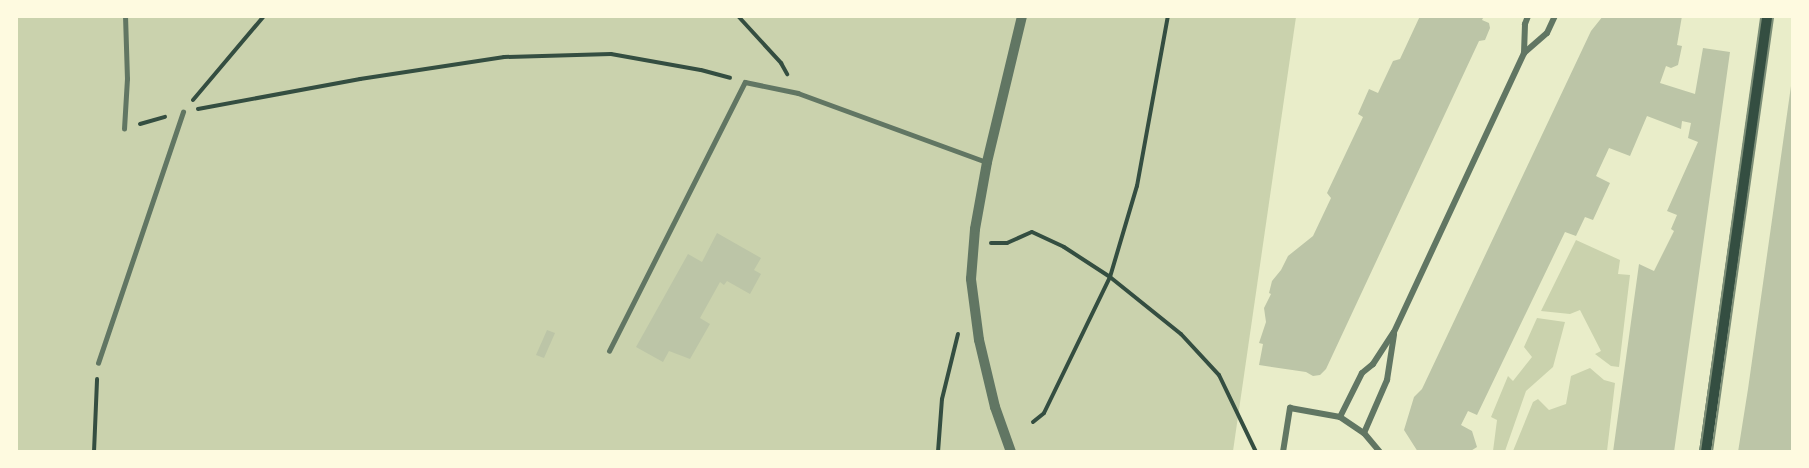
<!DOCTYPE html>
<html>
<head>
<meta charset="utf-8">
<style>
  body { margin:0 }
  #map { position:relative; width:1809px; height:468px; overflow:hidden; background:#e9edc9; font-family:Montserrat,sans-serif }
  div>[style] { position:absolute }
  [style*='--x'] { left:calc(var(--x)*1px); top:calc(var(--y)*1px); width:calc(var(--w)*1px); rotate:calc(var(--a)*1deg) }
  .green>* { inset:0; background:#cad2ad }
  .building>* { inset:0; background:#bcc5a7 }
  .path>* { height:4px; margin:-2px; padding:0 2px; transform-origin:2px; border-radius:2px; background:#344e41 }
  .service>* { height:4.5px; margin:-2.25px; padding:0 2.25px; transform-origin:2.25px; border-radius:2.25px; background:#617663 }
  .minor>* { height:6px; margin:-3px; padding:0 3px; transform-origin:3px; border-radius:3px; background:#617663 }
  .tertiary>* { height:10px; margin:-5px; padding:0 5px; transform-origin:5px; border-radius:5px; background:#617663 }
  .secondary>* { height:12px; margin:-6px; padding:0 6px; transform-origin:6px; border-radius:6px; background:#344e41 }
  .tram>* { height:1.5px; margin:-0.75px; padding:0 0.75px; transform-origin:0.75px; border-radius:0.75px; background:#7c8e77 }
  span { translate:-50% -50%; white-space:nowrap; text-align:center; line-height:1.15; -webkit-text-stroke:6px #fefae0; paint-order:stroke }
  .frame { position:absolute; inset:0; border:18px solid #fefae0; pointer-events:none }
</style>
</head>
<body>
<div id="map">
  <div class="green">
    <div style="clip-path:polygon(16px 17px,1296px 17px,1233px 451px,17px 451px)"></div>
    <div style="clip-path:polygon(1576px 240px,1620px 260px,1618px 274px,1630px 275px,1619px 367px,1611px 366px,1595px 354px,1601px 351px,1580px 310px,1570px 314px,1541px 311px)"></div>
    <div style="clip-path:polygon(1537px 318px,1565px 322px,1553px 367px,1526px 391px,1505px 451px,1493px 451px,1497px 420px,1491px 417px,1508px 376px,1513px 381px,1532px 357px,1524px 347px)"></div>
    <div style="clip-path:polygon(1590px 368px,1604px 380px,1615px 383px,1607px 451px,1513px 451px,1533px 402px,1538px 399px,1549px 410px,1566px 404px,1571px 376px)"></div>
  </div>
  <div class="building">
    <div style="clip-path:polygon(1420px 16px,1484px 16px,1482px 20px,1489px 23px,1490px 28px,1485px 40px,1479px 41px,1326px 369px,1320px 375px,1313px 376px,1306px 372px,1259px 365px,1263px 344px,1259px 343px,1266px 322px,1264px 308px,1271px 294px,1269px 293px,1272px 281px,1281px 270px,1288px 256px,1313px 236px,1331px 198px,1327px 193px,1363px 117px,1358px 114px,1369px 89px,1378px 93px,1393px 61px,1400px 59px)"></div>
    <div style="clip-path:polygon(1603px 16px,1682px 16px,1677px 45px,1682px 46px,1678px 65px,1671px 68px,1666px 66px,1660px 83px,1695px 94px,1703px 48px,1730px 52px,1674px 452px,1613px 452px,1639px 264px,1654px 271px,1674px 231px,1671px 229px,1677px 215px,1667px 211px,1698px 142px,1688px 138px,1691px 123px,1682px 121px,1681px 129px,1647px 116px,1630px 156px,1609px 148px,1596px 176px,1610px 183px,1593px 220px,1585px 217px,1576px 236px,1565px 232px,1477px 415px,1468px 411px,1461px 425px,1472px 431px,1477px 447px,1469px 452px,1418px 452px,1404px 430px,1414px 397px,1422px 389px,1591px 31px)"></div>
    <div style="clip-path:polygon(1791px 86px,1792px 452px,1738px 452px,1748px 389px)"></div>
    <div style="clip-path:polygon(717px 233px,761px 258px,754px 270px,761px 274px,750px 294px,727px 281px,724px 285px,720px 282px,700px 318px,710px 324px,690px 359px,669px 351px,663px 362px,636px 347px,688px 254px,702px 262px)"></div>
    <div style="clip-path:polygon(547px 330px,555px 333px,544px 358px,536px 355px)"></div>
  </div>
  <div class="path">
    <div style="--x:738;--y:16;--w:64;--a:47.5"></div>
    <div style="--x:781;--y:63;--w:13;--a:61"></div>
    <div style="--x:193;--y:100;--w:110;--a:-49.8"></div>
    <div style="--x:198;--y:109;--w:165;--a:-10.5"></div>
    <div style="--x:360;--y:79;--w:146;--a:-8.7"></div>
    <div style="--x:504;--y:57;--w:107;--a:-1.6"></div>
    <div style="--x:611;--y:54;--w:91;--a:10.1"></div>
    <div style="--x:701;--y:70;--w:30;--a:15"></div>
    <div style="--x:140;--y:124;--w:26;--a:-16"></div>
    <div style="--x:991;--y:243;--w:16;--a:0"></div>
    <div style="--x:1007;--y:243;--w:27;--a:-24"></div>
    <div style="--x:1032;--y:232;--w:35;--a:25"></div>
    <div style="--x:1064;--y:247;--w:55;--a:33.1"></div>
    <div style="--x:1110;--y:277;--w:91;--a:38.8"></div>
    <div style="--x:1181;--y:334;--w:56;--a:47.2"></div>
    <div style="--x:1219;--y:375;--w:85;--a:64.3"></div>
    <div style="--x:1033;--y:422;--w:14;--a:-39"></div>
    <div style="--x:1044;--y:413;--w:151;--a:-64.1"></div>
    <div style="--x:1110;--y:277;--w:95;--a:-73.5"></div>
    <div style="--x:1137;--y:186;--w:173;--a:-79.7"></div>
    <div style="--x:94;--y:452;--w:73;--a:-87.6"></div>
    <div style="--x:938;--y:452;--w:53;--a:-85.7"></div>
    <div style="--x:942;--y:399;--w:67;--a:-76.2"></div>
  </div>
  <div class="service">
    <div style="--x:124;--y:129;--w:50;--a:-86.6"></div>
    <div style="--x:127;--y:79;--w:63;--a:-91.8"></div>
    <div style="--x:609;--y:351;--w:301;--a:-63.2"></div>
    <div style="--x:745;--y:82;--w:54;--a:11.7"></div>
    <div style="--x:798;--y:93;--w:201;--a:20.1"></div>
    <div style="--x:98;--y:363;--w:265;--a:-71.3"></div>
  </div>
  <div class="minor">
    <div style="--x:1524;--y:53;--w:30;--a:-41"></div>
    <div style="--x:1547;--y:33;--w:19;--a:-65"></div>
    <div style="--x:1340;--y:417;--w:49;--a:-63.4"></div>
    <div style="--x:1362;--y:373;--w:14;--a:-39"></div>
    <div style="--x:1373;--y:364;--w:38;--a:-57"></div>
    <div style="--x:1394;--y:332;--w:308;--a:-65"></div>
    <div style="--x:1524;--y:53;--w:29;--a:-88"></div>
    <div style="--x:1525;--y:24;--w:9;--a:-69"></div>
    <div style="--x:1364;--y:433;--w:58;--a:-66.5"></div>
    <div style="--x:1387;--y:380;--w:46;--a:-81.2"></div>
    <div style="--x:1283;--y:452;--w:45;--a:-81"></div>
    <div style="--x:1290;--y:408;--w:51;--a:10.2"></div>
    <div style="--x:1340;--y:417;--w:29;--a:34"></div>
    <div style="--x:1364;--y:433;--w:25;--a:50"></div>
  </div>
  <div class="tertiary">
    <div style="--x:1011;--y:452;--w:48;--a:-109.6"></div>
    <div style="--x:995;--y:407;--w:69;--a:-103.4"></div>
    <div style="--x:979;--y:340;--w:62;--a:-97.5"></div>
    <div style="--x:971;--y:279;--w:50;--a:-85.4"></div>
    <div style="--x:975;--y:229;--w:68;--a:-79.8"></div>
    <div style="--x:987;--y:162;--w:150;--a:-76.5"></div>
  </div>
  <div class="secondary">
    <div style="--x:1705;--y:452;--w:440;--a:-81.9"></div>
  </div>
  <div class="tram">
    <div style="--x:1700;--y:452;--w:440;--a:-82"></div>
    <div style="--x:1712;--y:452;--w:440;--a:-82"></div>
  </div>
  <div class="frame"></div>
</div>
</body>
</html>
